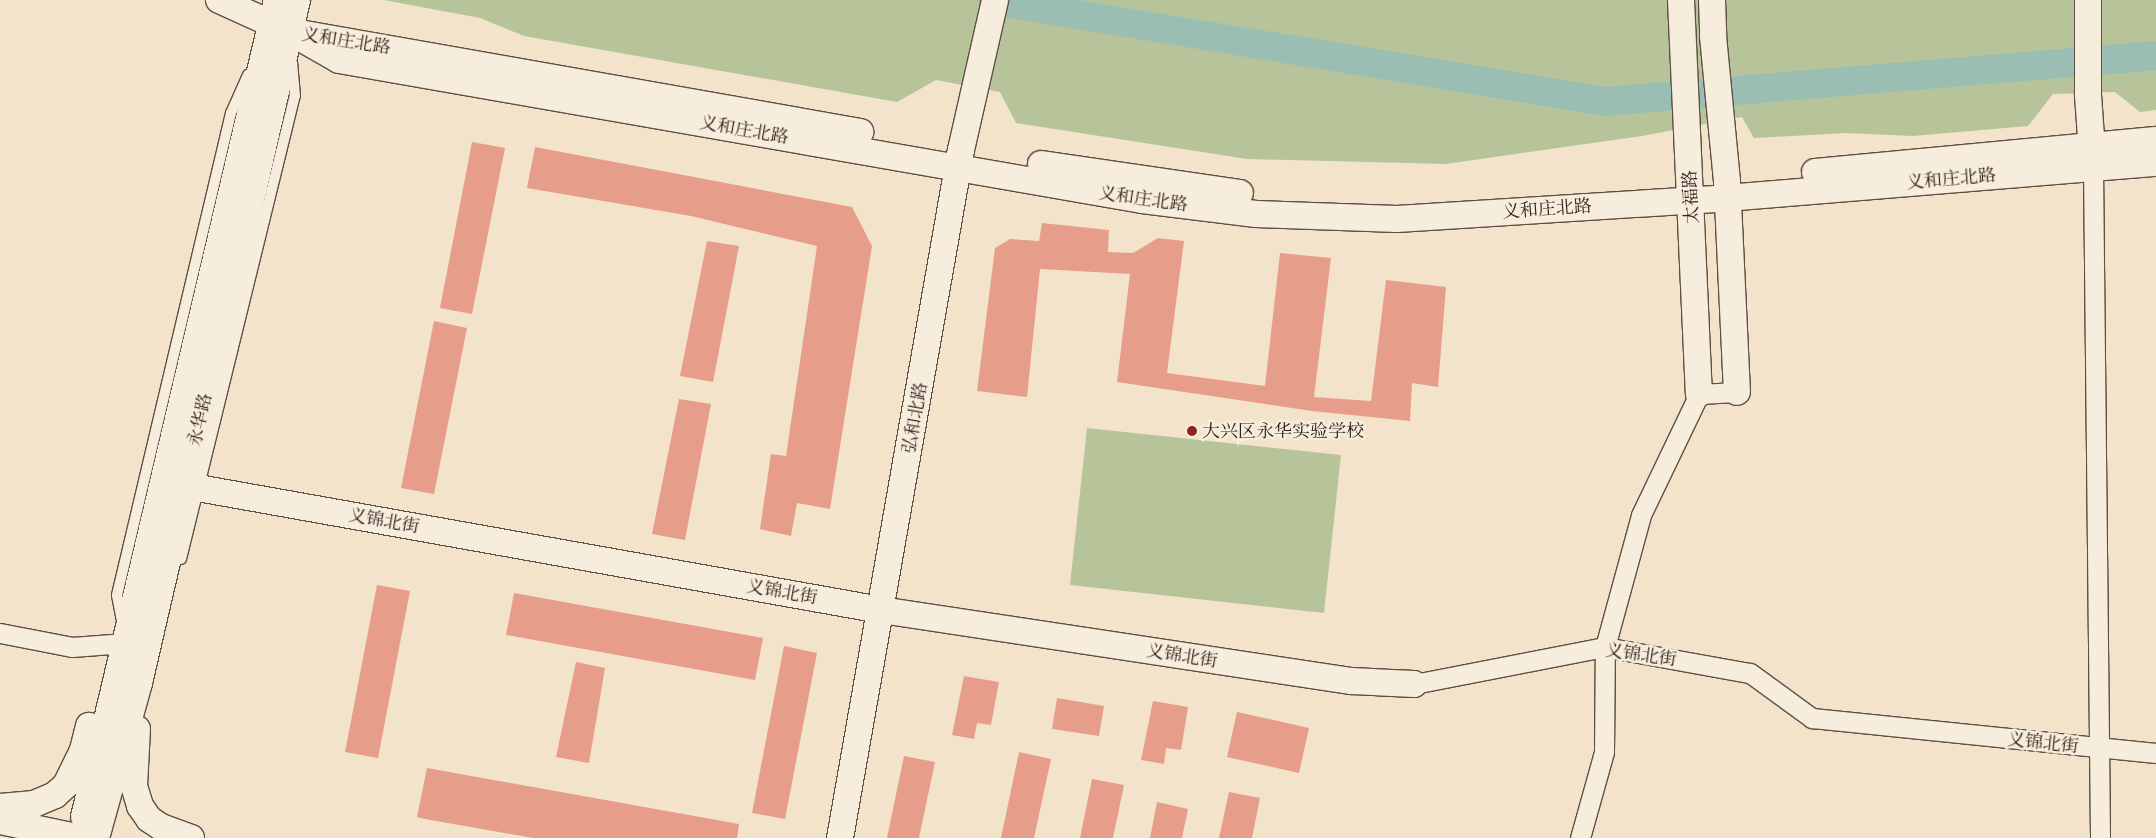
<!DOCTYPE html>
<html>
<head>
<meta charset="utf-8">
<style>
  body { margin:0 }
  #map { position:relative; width:2156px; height:838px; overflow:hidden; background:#f3e3cb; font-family:"Gentium Book Plus","Noto Serif SC",serif }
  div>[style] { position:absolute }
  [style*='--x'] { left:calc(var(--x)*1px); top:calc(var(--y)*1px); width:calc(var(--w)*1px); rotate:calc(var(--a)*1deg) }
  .green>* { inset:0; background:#b7c49a }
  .river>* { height:29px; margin:-14.5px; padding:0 14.5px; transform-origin:14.5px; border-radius:14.5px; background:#9bbeb4 }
  .building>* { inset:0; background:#e69e8b }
  .roads { filter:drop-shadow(1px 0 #5e4f44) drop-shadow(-1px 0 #5e4f44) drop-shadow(0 1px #5e4f44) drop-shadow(0 -1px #5e4f44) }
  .lane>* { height:10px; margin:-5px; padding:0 5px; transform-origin:5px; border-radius:5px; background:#f7eddd }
  .street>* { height:19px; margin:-9.5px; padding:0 9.5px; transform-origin:9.5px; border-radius:9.5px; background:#f7eddd }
  .secondary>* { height:26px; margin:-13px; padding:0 13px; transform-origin:13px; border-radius:13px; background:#f7eddd }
  .dots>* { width:14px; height:14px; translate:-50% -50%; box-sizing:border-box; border:2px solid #f7eddd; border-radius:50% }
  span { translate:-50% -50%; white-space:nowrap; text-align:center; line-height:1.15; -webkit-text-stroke:5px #f7eddd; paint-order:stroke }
  .street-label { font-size:18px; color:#2c1e17 }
  .poi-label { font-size:18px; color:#2c1e17 }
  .left { translate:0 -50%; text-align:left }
</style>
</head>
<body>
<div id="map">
  <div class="green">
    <div style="clip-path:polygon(384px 0,2156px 0,2156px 110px,2140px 112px,2115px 92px,2053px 94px,2028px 126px,1913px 136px,1846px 133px,1754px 138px,1742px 117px,1642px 136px,1446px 164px,1247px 159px,1016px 123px,1000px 92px,936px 80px,897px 102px,524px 36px,480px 18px)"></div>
    <div style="clip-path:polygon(1087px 428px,1341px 455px,1324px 613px,1070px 585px)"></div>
  </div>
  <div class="river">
    <div style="--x:992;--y:0;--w:620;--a:9.37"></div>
    <div style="--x:1604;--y:101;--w:554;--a:-4.76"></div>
  </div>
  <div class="building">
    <div style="clip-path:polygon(472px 142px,505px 148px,472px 314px,440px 308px)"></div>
    <div style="clip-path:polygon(535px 147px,852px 207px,872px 246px,830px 509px,797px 503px,791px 536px,760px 529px,771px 454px,786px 456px,817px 246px,691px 216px,527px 188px)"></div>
    <div style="clip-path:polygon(1042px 223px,1109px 230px,1108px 252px,1133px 253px,1158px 238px,1184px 241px,1167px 373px,1265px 386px,1280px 253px,1331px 258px,1314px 397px,1371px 401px,1386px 280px,1446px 287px,1438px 387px,1412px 383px,1410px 421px,1312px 411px,1117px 382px,1130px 274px,1040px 269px,1027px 397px,977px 391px,995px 248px,1010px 239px,1039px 241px)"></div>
    <div style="clip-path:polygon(707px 241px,739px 246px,713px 382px,680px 376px)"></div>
    <div style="clip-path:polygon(434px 321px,467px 328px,434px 494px,401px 488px)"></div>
    <div style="clip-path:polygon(679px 399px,711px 404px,685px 540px,652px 534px)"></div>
    <div style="clip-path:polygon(377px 585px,410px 591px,378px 758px,345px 752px)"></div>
    <div style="clip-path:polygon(514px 593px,763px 638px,755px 680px,506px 635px)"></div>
    <div style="clip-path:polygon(784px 646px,817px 653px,785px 819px,752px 813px)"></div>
    <div style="clip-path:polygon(576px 662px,605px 668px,589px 763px,556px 757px)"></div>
    <div style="clip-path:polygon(964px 676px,999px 682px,991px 725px,977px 723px,974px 739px,952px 735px)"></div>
    <div style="clip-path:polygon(1057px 698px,1104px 706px,1099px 736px,1052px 729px)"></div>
    <div style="clip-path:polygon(1153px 701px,1188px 707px,1181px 750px,1166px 748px,1164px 764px,1141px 760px)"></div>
    <div style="clip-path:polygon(1237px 712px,1309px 728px,1299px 773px,1227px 757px)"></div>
    <div style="clip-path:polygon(1019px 752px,1051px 759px,1034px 838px,1001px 838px)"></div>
    <div style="clip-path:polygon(904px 756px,935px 762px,919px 838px,887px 838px)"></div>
    <div style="clip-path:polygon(427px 768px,739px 824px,737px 838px,533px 838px,425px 819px,417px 817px)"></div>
    <div style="clip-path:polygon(1092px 779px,1124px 785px,1113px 838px,1080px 838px)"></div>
    <div style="clip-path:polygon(1229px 792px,1260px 798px,1252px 838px,1219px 838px)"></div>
    <div style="clip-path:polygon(1157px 802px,1188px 809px,1182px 838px,1150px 838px)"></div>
  </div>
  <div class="roads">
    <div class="lane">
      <div style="--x:181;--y:559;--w:477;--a:-76.2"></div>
      <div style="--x:295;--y:96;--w:33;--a:-95"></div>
      <div style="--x:122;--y:621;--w:26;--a:-101"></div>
      <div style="--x:117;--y:595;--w:495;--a:-76.7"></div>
      <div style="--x:231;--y:113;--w:42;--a:-65.9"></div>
    </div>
    <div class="street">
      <div style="--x:2093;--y:167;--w:671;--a:89.4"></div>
      <div style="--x:0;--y:633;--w:73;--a:11"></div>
      <div style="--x:72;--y:647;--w:53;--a:-4.3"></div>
      <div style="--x:1414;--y:684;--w:195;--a:-11"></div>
      <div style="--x:1605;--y:647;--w:147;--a:10.2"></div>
      <div style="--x:1750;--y:673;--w:77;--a:36"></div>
      <div style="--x:1812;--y:718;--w:346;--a:5.8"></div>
      <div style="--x:1580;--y:838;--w:89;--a:-74.4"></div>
      <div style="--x:1604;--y:752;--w:105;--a:-89.5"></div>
      <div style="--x:1605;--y:647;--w:137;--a:-74.7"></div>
      <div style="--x:1641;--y:515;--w:134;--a:-64.4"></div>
      <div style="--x:1699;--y:394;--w:38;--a:-3"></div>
    </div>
    <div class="secondary">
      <div style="--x:219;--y:0;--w:78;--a:24.3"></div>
      <div style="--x:290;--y:32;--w:56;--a:29.7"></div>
      <div style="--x:339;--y:60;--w:815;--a:9.89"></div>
      <div style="--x:1142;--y:200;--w:115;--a:7"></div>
      <div style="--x:1256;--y:214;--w:141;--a:2"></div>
      <div style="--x:1397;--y:219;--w:331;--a:-3.6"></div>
      <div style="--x:1727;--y:198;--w:430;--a:-4.7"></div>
      <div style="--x:1681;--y:0;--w:394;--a:87.4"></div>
      <div style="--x:1712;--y:0;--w:36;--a:88"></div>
      <div style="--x:1713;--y:36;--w:146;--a:84.5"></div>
      <div style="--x:1727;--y:181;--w:211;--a:87.3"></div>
      <div style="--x:2088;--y:0;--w:95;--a:90"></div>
      <div style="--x:2088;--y:95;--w:69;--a:85.9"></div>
      <div style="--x:305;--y:34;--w:564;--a:10.01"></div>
      <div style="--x:1041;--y:164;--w:201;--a:8.3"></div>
      <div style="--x:1815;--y:172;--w:342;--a:-5.4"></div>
      <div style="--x:198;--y:488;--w:694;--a:10.13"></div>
      <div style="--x:881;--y:610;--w:476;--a:8.6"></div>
      <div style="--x:1352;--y:681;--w:62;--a:2.8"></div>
      <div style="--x:137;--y:729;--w:57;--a:93"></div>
      <div style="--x:134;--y:786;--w:21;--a:73"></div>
      <div style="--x:140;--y:806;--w:16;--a:55"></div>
      <div style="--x:149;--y:819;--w:14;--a:34"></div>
      <div style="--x:161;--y:827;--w:32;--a:20"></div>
      <div style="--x:0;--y:807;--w:34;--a:-5"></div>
      <div style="--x:34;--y:804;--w:23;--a:-23"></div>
      <div style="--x:55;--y:795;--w:15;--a:-42"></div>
      <div style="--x:66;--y:785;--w:39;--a:-64"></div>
      <div style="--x:83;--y:750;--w:25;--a:-76"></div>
      <div style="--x:84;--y:817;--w:839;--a:-76.71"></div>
      <div style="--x:0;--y:821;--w:83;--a:11.9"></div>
      <div style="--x:96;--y:838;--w:161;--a:-74.5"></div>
      <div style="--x:139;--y:683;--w:701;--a:-76.97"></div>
      <div style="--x:840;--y:838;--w:699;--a:-80.03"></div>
      <div style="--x:961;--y:150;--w:154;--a:-77.2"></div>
    </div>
  </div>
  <div class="dots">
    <div style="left:1192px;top:431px;background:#8f2418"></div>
  </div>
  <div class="street-label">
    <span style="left:346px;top:41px;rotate:9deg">义和庄北路</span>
    <span style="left:744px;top:130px;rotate:10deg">义和庄北路</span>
    <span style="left:1951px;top:179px;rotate:-5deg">义和庄北路</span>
    <span style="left:1691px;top:197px;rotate:-93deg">太福路</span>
    <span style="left:1143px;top:199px;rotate:8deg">义和庄北路</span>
    <span style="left:1547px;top:209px;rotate:-4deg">义和庄北路</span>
    <span style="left:915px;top:418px;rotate:-80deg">弘和北路</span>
    <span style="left:200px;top:420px;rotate:-77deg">永华路</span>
    <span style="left:384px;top:521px;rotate:10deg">义锦北街</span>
    <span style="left:782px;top:592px;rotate:10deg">义锦北街</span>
    <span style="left:1641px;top:655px;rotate:8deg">义锦北街</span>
    <span style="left:1182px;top:656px;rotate:9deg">义锦北街</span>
    <span style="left:2043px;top:743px;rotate:6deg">义锦北街</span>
  </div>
  <div class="poi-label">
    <span class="left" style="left:1202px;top:431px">大兴区永华实验学校</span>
  </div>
</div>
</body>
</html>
